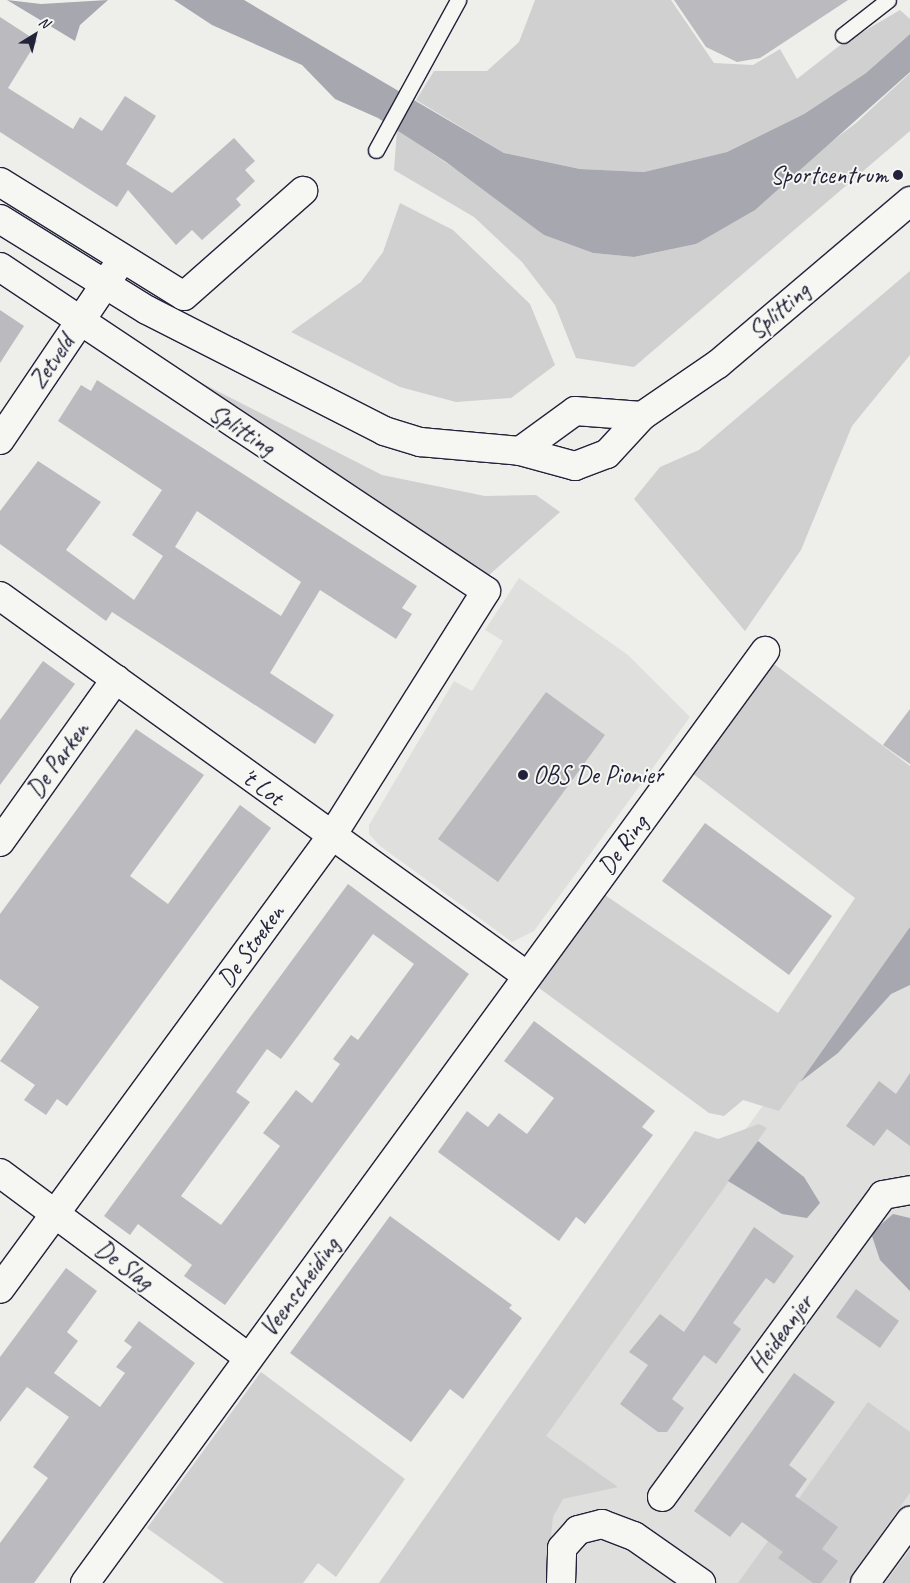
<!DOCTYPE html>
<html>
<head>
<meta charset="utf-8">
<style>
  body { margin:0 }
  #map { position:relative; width:910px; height:1583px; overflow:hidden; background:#eeeeeb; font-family:Caveat,sans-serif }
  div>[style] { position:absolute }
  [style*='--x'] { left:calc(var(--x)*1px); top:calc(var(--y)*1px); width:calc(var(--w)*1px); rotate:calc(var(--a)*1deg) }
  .built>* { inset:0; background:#dfdfde }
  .green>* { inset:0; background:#d0d0d1 }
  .water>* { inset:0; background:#a7a7af }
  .building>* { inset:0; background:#bbbbbf }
  .roads { filter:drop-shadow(1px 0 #22223b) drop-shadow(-1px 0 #22223b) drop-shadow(0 1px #22223b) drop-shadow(0 -1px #22223b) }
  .service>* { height:15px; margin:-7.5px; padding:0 7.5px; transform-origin:7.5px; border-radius:7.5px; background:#f6f6f2 }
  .minor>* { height:28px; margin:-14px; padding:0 14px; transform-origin:14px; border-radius:14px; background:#f6f6f2 }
  .secondary>* { height:28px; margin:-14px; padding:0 14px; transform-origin:14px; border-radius:14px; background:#f6f6f2 }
  .dots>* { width:14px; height:14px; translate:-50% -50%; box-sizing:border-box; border:2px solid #f6f6f2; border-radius:50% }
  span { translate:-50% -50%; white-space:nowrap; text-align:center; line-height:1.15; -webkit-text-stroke:4px #f6f6f2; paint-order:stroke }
  .poi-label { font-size:25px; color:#22223b }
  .right { translate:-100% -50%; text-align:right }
  .left { translate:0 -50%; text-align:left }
  .street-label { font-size:25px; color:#22223b }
  .north { position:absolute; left:10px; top:10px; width:50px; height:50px; -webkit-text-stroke:4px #f6f6f2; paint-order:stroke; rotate:36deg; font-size:14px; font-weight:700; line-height:20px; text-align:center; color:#22223b }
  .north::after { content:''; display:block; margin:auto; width:18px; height:22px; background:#22223b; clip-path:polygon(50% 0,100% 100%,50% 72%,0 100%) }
</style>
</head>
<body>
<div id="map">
  <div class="built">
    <div style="clip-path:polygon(519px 578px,628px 655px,690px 717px,534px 931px,512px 942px,380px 846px,369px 834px,369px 825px,454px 681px,472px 691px,503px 641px,485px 630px)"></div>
    <div style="clip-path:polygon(910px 905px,910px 1583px,413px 1583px)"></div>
  </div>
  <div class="green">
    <div style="clip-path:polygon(535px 0,671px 0,714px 63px,753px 65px,780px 49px,797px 79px,839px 46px,900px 10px,910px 19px,910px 34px,866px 73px,804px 114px,727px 152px,644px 172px,580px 169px,504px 153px,416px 100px,434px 71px,487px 71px,519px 42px)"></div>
    <div style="clip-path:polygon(910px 73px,910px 131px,634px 367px,576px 358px,555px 305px,522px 262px,474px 217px,394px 170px,397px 130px,493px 194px,544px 235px,593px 253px,634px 257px,696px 244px,856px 123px)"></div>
    <div style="clip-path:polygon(400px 203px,453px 230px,530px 304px,555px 365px,511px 398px,456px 402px,400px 387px,291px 332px,361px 282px,383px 252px)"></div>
    <div style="clip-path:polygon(910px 271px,910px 355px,852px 426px,801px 550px,745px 631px,634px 499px,660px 467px,699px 450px)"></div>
    <div style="clip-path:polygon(143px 353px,382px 475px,485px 496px,536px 495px,560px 512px,488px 576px)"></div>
    <div style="clip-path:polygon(774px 664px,910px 766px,910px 927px,779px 1111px,743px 1100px,724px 1116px,709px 1113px,535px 985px,602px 893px,778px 1013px,855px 898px,692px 773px)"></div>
    <div style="clip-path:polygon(759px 1124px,767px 1128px,546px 1436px,618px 1487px,563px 1499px,553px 1517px,546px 1583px,379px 1583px,695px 1131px,718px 1139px)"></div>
    <div style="clip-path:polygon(261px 1372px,405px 1479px,336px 1577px,318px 1563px,303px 1583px,224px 1583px,147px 1528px)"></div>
    <div style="clip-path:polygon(868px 1402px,910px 1432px,910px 1493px,846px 1583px,738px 1583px)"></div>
    <div style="clip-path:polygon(910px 1550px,910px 1583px,885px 1583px)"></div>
  </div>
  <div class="water">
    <div style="clip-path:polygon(7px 0,41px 4px,108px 0,80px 25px,75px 41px)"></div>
    <div style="clip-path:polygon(174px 0,244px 0,504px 153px,580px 169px,644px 172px,727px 152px,804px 114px,866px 73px,910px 34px,910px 72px,755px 210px,696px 244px,634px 257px,593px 253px,544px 235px,446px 162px,378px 118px,335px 99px,302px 65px,212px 25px)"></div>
    <div style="clip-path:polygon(910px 927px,910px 985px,891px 994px,838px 1053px,800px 1082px)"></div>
    <div style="clip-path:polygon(758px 1141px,804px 1177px,820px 1203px,807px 1218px,782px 1214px,728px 1181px)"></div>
    <div style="clip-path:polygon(893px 1214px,910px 1218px,910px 1291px,880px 1260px,871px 1233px)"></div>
  </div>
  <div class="building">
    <div style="clip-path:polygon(674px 0,848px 0,760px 58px,737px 62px,706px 47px)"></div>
    <div style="clip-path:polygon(0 17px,37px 41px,8px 88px,73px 129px,80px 117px,102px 131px,125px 96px,156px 116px,126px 164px,172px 193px,234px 138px,255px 161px,245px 170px,255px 181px,236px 199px,241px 205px,202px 240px,192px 230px,176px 245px,128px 190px,117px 207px,0 132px)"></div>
    <div style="clip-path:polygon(0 310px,24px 326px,0 363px)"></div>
    <div style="clip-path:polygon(evenodd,97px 380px,417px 586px,402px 608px,412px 614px,396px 639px,320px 590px,270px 673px,334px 715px,315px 744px,112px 612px,106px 621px,0 544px,0 511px,38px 461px,101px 502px,66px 550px,134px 600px,163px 556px,132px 535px,162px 490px,58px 421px,81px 385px,91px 391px,97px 380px,197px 511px,301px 582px,281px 616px,175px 547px,197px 511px)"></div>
    <div style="clip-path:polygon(43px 661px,75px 684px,0 785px,0 720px)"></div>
    <div style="clip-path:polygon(546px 692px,605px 735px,498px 882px,438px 839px)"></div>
    <div style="clip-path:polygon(910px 709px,910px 764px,883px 745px)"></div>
    <div style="clip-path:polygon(136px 729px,204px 775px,130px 876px,168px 904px,240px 805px,271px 828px,67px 1106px,57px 1099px,46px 1115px,24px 1100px,35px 1085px,0 1061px,39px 1007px,0 979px,0 914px)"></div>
    <div style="clip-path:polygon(705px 823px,832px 916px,789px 975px,662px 881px)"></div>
    <div style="clip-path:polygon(evenodd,348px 884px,469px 974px,225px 1305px,184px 1276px,192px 1265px,138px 1224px,130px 1235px,104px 1216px,348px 884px,373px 934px,414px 964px,358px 1040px,351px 1035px,333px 1059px,340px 1064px,312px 1103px,296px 1090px,263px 1133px,280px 1146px,221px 1225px,181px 1196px,250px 1102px,236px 1092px,267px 1049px,281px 1059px,373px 934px)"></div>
    <div style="clip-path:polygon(534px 1021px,655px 1111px,642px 1127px,653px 1135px,585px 1224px,576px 1217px,559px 1241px,438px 1152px,467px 1111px,488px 1127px,499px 1113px,527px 1134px,554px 1098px,504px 1061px)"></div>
    <div style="clip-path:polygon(910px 1073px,910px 1146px,887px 1129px,874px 1146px,846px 1126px,879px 1081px,896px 1094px)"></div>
    <div style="clip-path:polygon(390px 1216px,512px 1305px,509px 1308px,522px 1318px,463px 1399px,450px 1389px,411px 1442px,290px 1353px)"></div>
    <div style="clip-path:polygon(754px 1227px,794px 1256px,774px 1284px,766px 1278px,733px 1323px,741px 1329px,716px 1364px,704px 1355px,672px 1399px,684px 1408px,667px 1432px,658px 1432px,620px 1404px,648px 1365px,629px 1352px,660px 1314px,684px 1332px)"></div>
    <div style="clip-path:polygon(66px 1268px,97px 1291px,67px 1332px,78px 1341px,54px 1373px,100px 1407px,125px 1373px,116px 1367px,132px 1347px,124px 1341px,139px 1321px,195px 1363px,34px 1583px,0 1583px,0 1543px,48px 1478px,33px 1467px,69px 1417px,27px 1387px,0 1422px,0 1357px)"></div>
    <div style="clip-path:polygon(856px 1289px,899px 1321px,880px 1348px,836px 1317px)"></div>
    <div style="clip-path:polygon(794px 1373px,835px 1402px,789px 1465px,807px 1479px,795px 1496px,838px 1527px,822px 1549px,838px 1561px,821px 1583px,813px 1583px,778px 1558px,783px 1552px,742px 1522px,730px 1537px,694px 1511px)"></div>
  </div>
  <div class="roads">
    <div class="service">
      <div style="--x:843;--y:35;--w:57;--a:-37.9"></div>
      <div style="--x:376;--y:150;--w:171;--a:-61.3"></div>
    </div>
    <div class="minor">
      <div style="--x:0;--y:182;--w:216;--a:31.8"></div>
      <div style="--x:184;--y:296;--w:159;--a:-41.4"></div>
      <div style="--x:0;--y:267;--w:584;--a:33.69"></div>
      <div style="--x:486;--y:591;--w:291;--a:122.2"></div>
      <div style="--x:331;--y:837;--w:560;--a:126.22"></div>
      <div style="--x:0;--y:440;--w:211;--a:-56"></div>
      <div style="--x:0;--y:596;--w:648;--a:35.77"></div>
      <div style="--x:0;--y:842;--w:200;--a:-54.6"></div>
      <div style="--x:0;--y:1173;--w:310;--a:36.6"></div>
      <div style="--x:662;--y:1497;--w:374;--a:-53.8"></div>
      <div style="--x:883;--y:1195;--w:27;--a:-10"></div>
      <div style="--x:85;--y:1583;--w:1154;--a:-53.88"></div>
      <div style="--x:561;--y:1583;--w:35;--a:-88"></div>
      <div style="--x:562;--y:1548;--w:24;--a:-48"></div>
      <div style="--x:578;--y:1530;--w:25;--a:-14"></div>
      <div style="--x:602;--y:1524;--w:34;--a:21"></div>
      <div style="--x:634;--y:1536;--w:82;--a:35"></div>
      <div style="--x:865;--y:1583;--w:77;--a:-54"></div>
    </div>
    <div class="secondary">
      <div style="--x:0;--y:219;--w:173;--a:31.8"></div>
      <div style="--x:147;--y:310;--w:266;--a:27"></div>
      <div style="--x:384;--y:431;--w:38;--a:17"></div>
      <div style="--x:420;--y:442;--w:100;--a:5.1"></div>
      <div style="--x:520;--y:451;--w:57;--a:15.3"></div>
      <div style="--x:575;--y:466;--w:34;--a:-21"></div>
      <div style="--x:607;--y:454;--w:52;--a:-47.4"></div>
      <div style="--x:642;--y:416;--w:92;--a:-34.4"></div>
      <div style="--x:718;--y:364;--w:252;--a:-40.3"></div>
      <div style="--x:520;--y:451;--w:68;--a:-36"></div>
      <div style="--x:575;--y:411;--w:67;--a:4.3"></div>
    </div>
  </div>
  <div class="dots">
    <div style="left:898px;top:175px;background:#22223b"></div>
    <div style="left:523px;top:775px;background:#22223b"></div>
  </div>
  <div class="poi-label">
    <span class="right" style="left:888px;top:175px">Sportcentrum</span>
    <span class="left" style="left:533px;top:775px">OBS De Pionier</span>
  </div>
  <div class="street-label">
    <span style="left:779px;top:311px;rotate:-41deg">Splitting</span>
    <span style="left:52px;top:362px;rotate:-56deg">Zetveld</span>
    <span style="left:242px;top:430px;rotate:33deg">Splitting</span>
    <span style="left:58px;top:760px;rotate:-54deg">De Parken</span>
    <span style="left:262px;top:787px;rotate:36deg">'t Lot</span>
    <span style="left:623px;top:845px;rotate:-54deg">De Ring</span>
    <span style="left:251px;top:946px;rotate:-54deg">De Stoeken</span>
    <span style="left:124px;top:1265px;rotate:37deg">De Slag</span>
    <span style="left:300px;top:1287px;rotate:-54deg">Veenscheiding</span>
    <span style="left:781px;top:1334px;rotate:-54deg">Heideanjer</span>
  </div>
  <div class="north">N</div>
</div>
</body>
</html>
